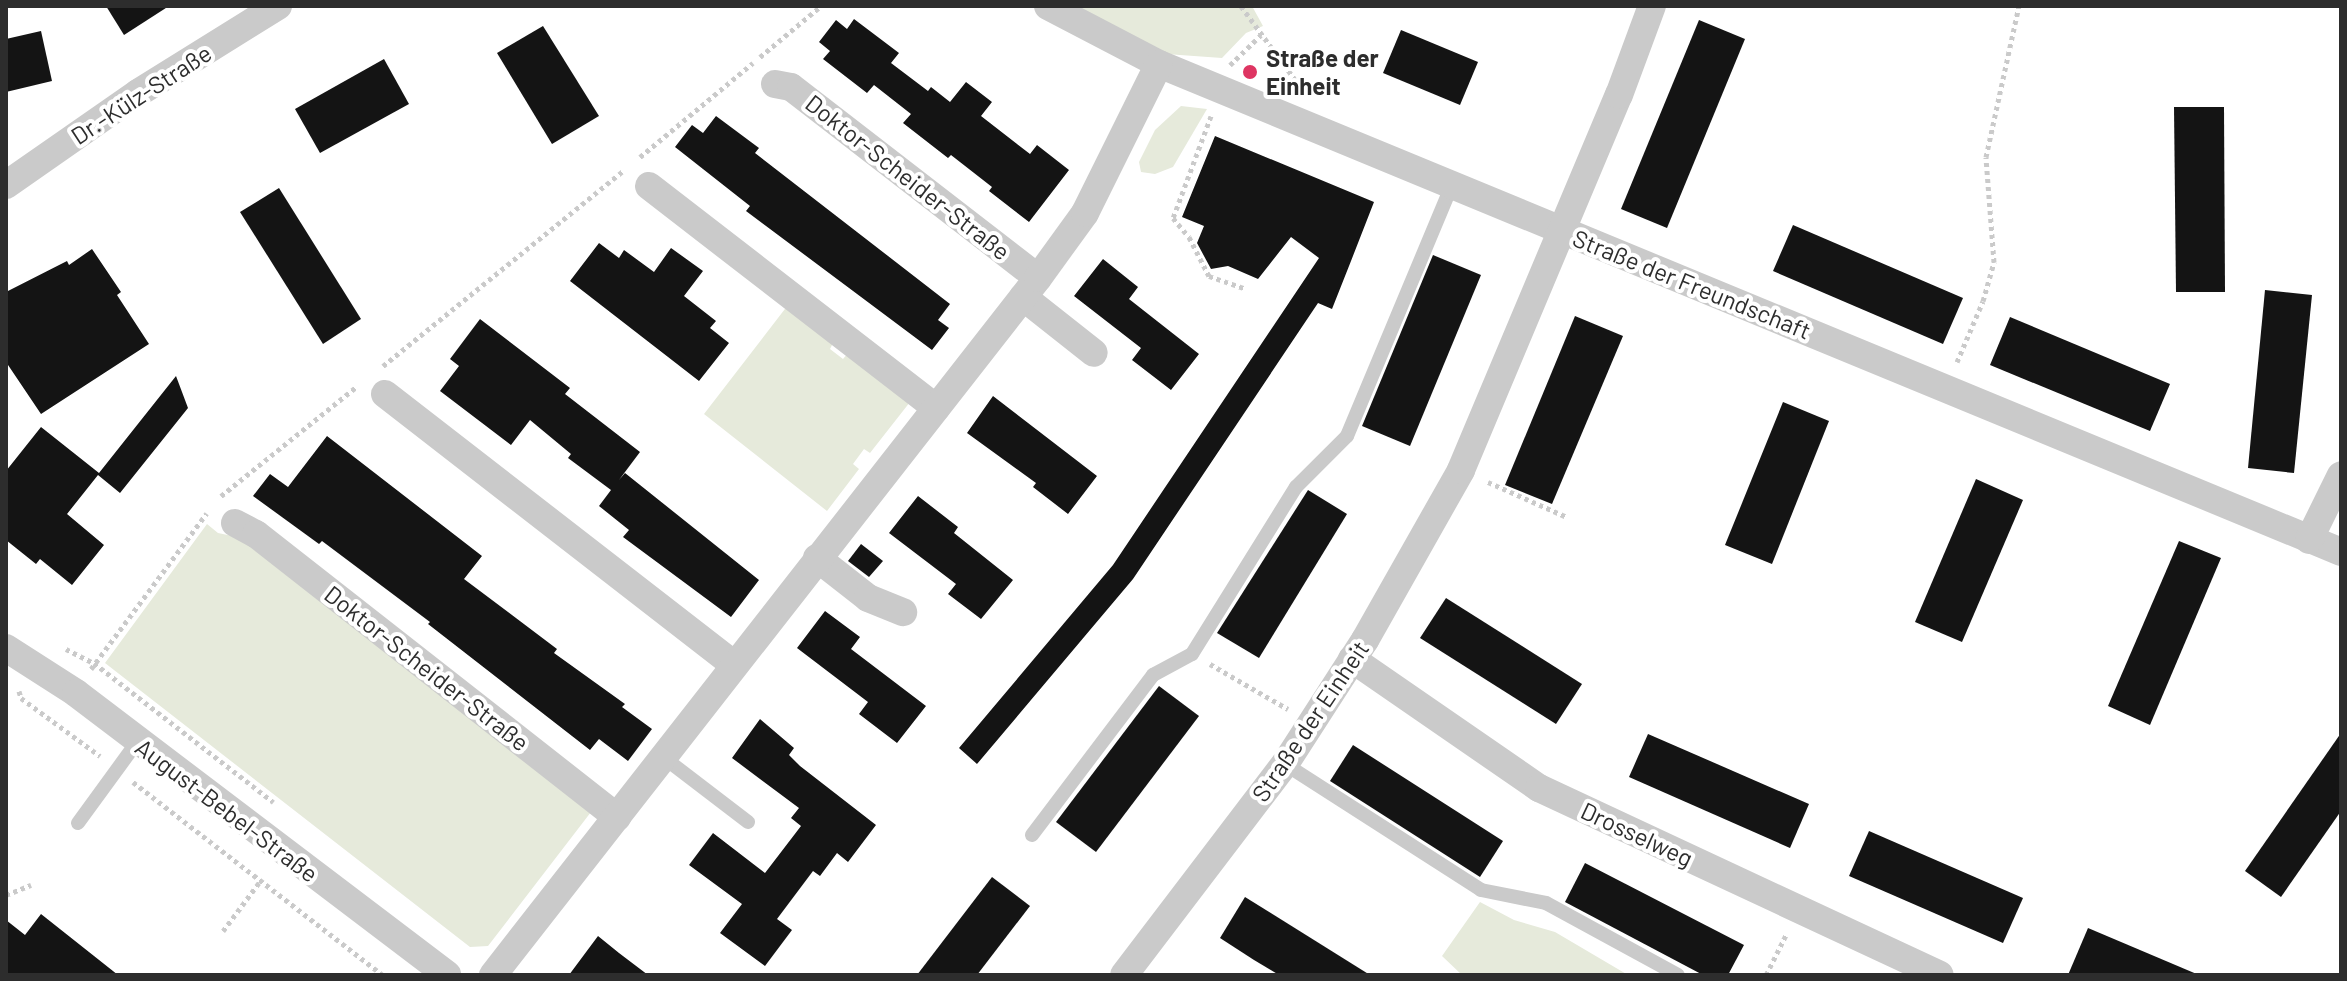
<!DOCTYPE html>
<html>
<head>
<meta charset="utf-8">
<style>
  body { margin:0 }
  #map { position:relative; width:2347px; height:981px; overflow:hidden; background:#fff; font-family:Barlow,sans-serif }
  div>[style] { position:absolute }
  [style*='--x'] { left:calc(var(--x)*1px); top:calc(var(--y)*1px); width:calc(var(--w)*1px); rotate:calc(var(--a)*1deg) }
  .green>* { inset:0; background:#e6eadb }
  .building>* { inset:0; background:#141414 }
  .path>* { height:5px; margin-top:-2.5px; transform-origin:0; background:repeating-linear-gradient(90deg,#cacaca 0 4px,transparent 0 8px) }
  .lane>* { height:14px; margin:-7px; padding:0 7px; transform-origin:7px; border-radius:7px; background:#cacaca }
  .street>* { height:28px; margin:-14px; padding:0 14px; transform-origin:14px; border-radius:14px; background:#cacaca }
  .dots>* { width:22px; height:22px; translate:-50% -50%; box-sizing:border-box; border:4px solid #fff; border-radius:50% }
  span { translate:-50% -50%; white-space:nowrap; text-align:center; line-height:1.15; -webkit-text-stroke:8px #fff; paint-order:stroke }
  .poi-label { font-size:24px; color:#2d2d2d; font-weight:700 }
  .left { translate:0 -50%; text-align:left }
  .street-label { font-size:24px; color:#2d2d2d }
  .frame { position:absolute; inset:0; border:8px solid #2d2d2d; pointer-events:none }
</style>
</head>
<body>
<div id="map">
  <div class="green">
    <div style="clip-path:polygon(1076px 6px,1252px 6px,1263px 26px,1246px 33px,1222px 58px,1166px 54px)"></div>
    <div style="clip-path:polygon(1181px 106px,1207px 109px,1173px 167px,1155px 174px,1141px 172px,1139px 162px,1155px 130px)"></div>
    <div style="clip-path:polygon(788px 305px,834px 341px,830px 349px,843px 359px,849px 352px,910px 402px,870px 453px,864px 449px,853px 464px,859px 469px,827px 511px,704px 414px)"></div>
    <div style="clip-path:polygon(207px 524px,218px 533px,242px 538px,591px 812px,488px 946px,470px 947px,105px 663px)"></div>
    <div style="clip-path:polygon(1480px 902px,1514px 920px,1555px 932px,1628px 975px,1462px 975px,1442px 956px)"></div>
  </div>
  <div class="building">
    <div style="clip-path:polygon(106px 6px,169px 6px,124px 35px)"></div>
    <div style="clip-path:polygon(854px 19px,899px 53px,891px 63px,928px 91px,931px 87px,950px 102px,966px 82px,992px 102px,981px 116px,1030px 154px,1037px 145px,1069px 170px,1029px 222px,989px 191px,992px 187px,951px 155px,948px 158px,903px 123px,911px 114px,874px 85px,867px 93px,823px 59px,830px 51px,819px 42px,836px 20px,847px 29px)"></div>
    <div style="clip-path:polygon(1699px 20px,1745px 39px,1667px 228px,1621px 209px)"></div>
    <div style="clip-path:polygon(543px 26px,599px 116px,552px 144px,497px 53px)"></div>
    <div style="clip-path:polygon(1401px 30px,1478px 62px,1460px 105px,1383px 73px)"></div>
    <div style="clip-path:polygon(41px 31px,52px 81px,6px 92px,6px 39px)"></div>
    <div style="clip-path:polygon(384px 59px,409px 104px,320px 153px,295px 109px)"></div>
    <div style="clip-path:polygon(2174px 107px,2224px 107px,2225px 292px,2176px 292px)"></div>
    <div style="clip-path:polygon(716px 116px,759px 148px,755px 153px,950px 304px,938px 320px,949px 328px,932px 350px,746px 211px,750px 206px,675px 147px,692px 125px,703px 133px)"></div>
    <div style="clip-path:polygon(1215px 136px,1374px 202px,1351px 261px,1332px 309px,1318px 303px,1133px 579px,977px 764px,959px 748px,1113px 565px,1319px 258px,1291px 237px,1258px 279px,1228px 266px,1211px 269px,1197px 243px,1204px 226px,1182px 217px)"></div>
    <div style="clip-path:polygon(279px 188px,361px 319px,323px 344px,240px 212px)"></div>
    <div style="clip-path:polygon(1793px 225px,1963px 298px,1943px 344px,1773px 271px)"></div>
    <div style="clip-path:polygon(599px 243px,619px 258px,624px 250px,654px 272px,671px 248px,703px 271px,684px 296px,716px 321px,710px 328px,729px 343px,699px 381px,570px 281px)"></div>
    <div style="clip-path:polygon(92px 249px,121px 292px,117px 295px,149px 344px,41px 414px,6px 362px,6px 292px,67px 261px,69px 265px)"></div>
    <div style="clip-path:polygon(1433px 255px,1481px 275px,1410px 446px,1362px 426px)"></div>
    <div style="clip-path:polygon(1103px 259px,1138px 287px,1129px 299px,1199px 354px,1171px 390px,1132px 360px,1141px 348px,1074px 296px)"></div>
    <div style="clip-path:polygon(2265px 290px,2312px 295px,2294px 473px,2248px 468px)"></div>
    <div style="clip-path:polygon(1575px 316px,1623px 336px,1552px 504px,1505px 485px)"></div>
    <div style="clip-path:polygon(2010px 317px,2170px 384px,2150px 431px,1990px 365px)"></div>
    <div style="clip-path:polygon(480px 319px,570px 388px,565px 394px,640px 452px,619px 480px,625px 473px,759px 580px,731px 617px,623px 537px,629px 530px,599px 506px,611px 490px,568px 458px,571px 454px,530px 420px,511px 445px,440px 391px,459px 366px,450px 359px)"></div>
    <div style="clip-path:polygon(176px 376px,188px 408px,120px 493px,98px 475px,67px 514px,104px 545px,72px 585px,40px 559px,36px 564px,6px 540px,6px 471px,41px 427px,99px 473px)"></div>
    <div style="clip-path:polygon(993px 396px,1097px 476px,1068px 514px,1033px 487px,1036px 483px,967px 433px)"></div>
    <div style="clip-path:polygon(1783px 402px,1829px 421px,1772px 564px,1725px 545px)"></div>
    <div style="clip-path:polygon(327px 436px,482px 556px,464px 579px,557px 649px,554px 653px,625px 704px,622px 707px,652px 729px,628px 761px,599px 739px,590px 750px,428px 624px,430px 622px,322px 541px,319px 544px,253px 496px,270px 474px,288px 487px)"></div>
    <div style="clip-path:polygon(1976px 479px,2023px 500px,1962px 642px,1915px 622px)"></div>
    <div style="clip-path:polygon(1308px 490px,1347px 514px,1259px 658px,1217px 633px)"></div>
    <div style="clip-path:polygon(918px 496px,958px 527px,954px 533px,1013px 580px,981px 619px,948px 594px,956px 584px,889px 533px)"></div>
    <div style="clip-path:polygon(2179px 541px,2221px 558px,2150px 725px,2108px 706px)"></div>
    <div style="clip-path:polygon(861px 544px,883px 561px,869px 577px,848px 561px)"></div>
    <div style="clip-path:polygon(1446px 598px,1582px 684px,1556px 724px,1420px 638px)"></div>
    <div style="clip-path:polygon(825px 611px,860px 637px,851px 649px,926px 706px,897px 743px,859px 714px,868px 702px,797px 648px)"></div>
    <div style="clip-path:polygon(1159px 686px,1199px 716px,1096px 852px,1056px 822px)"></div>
    <div style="clip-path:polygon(760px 719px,794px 748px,789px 755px,800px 766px,876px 825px,848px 862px,837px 853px,820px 876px,813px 871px,777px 919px,792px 930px,765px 966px,720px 933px,742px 904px,689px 865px,713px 833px,765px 873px,801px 826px,791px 818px,799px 808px,732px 758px)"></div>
    <div style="clip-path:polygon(2341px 733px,2341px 811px,2281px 897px,2245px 871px)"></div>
    <div style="clip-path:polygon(1648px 734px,1809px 804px,1790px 848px,1629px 777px)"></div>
    <div style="clip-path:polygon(1353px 745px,1503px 841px,1480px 877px,1330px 781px)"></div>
    <div style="clip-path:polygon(1869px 831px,2023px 898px,2003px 943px,1849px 876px)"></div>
    <div style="clip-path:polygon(1585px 863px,1744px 945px,1728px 975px,1703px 975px,1565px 902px)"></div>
    <div style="clip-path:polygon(992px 877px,1030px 906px,977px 975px,917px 975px)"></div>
    <div style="clip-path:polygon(1245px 897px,1314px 940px,1370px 975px,1279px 975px,1254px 960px,1220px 938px)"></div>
    <div style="clip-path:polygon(41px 914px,118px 975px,6px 975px,6px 920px,25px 935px)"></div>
    <div style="clip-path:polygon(2088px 928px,2199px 975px,2068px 975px)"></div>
    <div style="clip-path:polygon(598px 936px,619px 953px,648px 975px,569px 975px)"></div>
  </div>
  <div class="path">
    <div style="--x:1241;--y:6;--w:103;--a:53.7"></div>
    <div style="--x:760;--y:57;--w:80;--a:-39.9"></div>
    <div style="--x:1230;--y:65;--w:43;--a:-44.1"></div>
    <div style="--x:1211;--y:116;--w:109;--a:110.4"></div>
    <div style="--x:1173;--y:218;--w:25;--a:50"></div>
    <div style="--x:1189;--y:237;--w:44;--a:62.9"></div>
    <div style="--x:1209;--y:276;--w:37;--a:19"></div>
    <div style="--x:640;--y:157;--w:147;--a:-39.8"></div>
    <div style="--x:1957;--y:362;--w:66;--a:-66.9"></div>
    <div style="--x:1983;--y:301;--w:41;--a:-74.2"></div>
    <div style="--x:1994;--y:262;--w:105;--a:-94.4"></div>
    <div style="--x:1986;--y:157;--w:155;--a:-77.7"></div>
    <div style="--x:383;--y:366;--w:309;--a:-39.1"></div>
    <div style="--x:1488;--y:482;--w:86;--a:23.9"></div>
    <div style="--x:221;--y:496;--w:174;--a:-38.9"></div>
    <div style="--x:66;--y:649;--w:31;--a:27"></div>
    <div style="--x:94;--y:663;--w:227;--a:37.8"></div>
    <div style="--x:1210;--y:664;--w:90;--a:30"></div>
    <div style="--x:91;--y:669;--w:194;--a:-53.4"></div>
    <div style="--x:19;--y:691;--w:7;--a:74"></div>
    <div style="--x:21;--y:698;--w:98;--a:36.3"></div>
    <div style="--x:133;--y:782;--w:316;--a:37.7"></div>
    <div style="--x:6;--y:895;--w:27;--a:-22"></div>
    <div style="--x:223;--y:931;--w:64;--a:-53.3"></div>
    <div style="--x:1766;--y:975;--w:47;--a:-63.4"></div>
  </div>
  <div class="lane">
    <div style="--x:663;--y:757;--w:107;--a:37.4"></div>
    <div style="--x:1285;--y:764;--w:233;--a:32.7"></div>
    <div style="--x:1481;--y:890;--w:66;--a:11.3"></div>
    <div style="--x:1546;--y:903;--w:150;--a:28.6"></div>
    <div style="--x:78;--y:823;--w:100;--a:-53.9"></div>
    <div style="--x:1032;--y:835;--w:201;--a:-52.9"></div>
    <div style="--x:1153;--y:675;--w:44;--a:-28.3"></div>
    <div style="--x:1192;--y:654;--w:197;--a:-58.1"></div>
    <div style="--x:1296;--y:487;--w:72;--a:-45"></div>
    <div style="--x:1347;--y:436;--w:272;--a:-67.3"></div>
  </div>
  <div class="street">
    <div style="--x:1048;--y:6;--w:125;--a:27.6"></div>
    <div style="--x:1159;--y:64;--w:1279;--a:22.43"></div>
    <div style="--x:775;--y:84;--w:16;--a:11"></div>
    <div style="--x:791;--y:87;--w:312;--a:37.7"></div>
    <div style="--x:6;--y:185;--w:161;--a:-34.9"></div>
    <div style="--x:138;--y:93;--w:165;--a:-31.9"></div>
    <div style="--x:649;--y:186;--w:363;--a:37.7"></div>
    <div style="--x:1023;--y:297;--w:90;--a:38.3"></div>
    <div style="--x:385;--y:394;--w:442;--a:37.8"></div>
    <div style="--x:235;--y:523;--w:24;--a:28"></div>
    <div style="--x:256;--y:534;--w:459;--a:38.1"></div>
    <div style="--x:2309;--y:540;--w:72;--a:-63.8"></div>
    <div style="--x:817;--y:558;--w:65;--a:38.1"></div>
    <div style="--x:868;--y:598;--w:38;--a:22"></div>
    <div style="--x:6;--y:648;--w:83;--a:32.7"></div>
    <div style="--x:76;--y:693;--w:466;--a:37.2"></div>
    <div style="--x:1352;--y:659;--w:227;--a:34.6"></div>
    <div style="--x:1539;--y:788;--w:442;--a:25"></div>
    <div style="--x:493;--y:975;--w:885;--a:-51.98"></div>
    <div style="--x:1038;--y:278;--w:80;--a:-54.1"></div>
    <div style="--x:1085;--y:213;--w:166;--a:-63.6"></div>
    <div style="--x:1124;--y:975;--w:265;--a:-52.7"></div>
    <div style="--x:1285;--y:764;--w:148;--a:-57.2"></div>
    <div style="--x:1365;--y:640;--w:195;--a:-60.5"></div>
    <div style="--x:1461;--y:470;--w:407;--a:-67.2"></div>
    <div style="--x:1619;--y:95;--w:95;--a:-69.7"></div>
  </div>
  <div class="dots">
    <div style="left:1250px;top:72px;background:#de3562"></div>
  </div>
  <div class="poi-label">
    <span class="left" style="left:1266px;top:72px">Straße der<br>Einheit</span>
  </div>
  <div class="street-label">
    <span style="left:141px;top:94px;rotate:-33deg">Dr.-Külz-Straße</span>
    <span style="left:908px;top:177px;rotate:38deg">Doktor-Scheider-Straße</span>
    <span style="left:1692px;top:284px;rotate:22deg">Straße der Freundschaft</span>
    <span style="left:427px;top:668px;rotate:38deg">Doktor-Scheider-Straße</span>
    <span style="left:1310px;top:721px;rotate:-56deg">Straße der Einheit</span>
    <span style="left:227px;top:810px;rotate:37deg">August-Bebel-Straße</span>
    <span style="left:1637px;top:834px;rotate:25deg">Drosselweg</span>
  </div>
  <div class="frame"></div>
</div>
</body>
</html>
